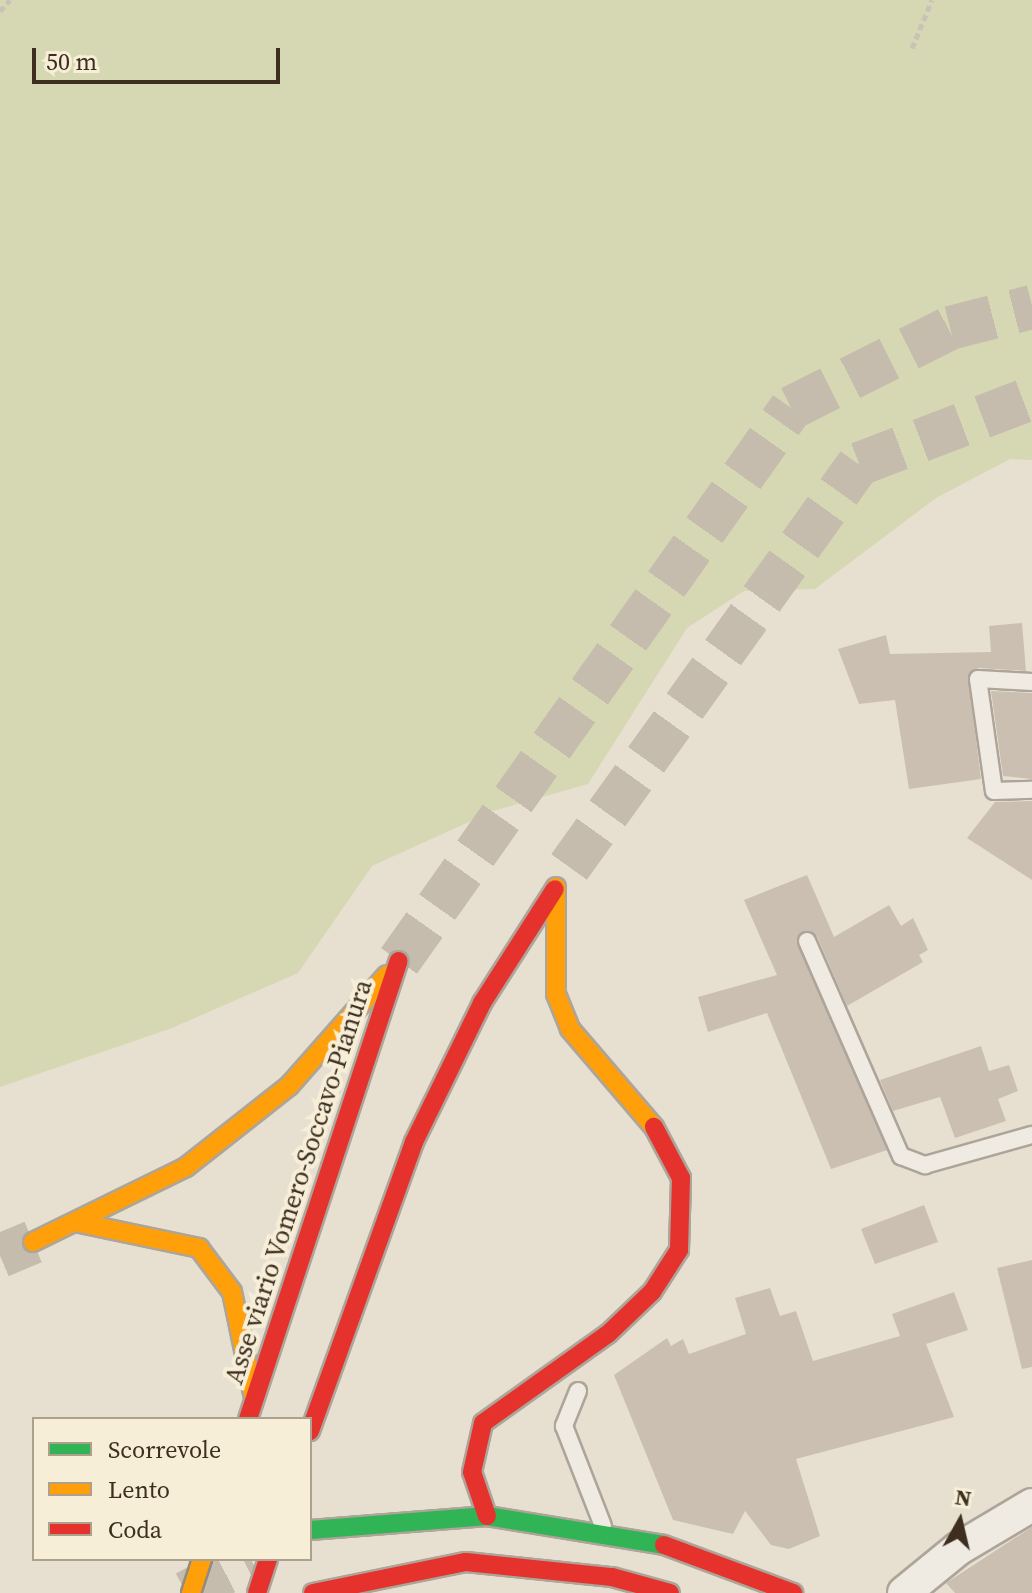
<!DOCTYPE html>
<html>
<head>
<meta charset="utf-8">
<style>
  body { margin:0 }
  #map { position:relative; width:1032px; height:1593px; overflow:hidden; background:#e7e0d1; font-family:"Source Serif 4",serif }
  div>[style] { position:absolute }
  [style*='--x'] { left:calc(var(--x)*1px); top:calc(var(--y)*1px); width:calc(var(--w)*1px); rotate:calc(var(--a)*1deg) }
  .green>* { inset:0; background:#d6d7b3 }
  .building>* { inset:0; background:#cbbfb2 }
  .secondary-tunnel>* { height:44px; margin-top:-22px; transform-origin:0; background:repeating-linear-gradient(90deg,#c5bcae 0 44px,transparent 0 66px) }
  .highway-tunnel>* { height:44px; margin-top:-22px; transform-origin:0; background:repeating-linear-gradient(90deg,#c5bcae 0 44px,transparent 0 66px) }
  .path>* { height:5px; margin-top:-2.5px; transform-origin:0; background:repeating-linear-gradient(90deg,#c8c2b9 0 6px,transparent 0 10px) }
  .roads { filter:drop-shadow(2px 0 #ada599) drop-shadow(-2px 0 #ada599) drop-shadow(0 2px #ada599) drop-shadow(0 -2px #ada599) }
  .lane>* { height:16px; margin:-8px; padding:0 8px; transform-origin:8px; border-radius:8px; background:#efebe3 }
  .street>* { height:32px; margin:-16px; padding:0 16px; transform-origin:16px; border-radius:16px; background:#efebe3 }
  .fast>* { height:18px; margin:-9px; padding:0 9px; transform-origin:9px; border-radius:9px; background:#30b455 }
  .slow>* { height:18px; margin:-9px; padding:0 9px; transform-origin:9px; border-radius:9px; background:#ff9f0a }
  .jam>* { height:18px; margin:-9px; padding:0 9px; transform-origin:9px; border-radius:9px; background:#e5322d }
  .bridges { filter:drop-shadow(2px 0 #928b80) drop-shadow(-2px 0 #928b80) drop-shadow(0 2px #928b80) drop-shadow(0 -2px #928b80) }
  .slow-bridge>* { height:18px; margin:-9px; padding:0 9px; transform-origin:9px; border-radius:9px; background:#ff9f0a }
  span { translate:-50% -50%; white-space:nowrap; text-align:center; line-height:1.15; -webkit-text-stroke:8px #f7eed8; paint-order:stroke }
  .street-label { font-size:26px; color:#3d2e20 }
  .legend { position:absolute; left:32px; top:1417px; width:280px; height:144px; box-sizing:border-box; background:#f7eed8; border:2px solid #ada18e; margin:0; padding:10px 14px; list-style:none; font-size:24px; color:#3d2e20 }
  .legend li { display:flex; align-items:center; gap:16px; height:40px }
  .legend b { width:40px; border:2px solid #ada18e }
  .north { position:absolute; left:920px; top:1481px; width:80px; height:80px; -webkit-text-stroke:6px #f7eed8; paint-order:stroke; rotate:8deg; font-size:22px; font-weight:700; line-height:32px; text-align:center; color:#3d2e20 }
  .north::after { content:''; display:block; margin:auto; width:28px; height:36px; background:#3d2e20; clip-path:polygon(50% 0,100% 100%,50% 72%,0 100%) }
  .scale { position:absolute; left:32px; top:48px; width:248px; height:36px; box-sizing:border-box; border:4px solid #3d2e20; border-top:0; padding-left:10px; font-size:24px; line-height:28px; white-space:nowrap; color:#3d2e20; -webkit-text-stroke:6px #f7eed8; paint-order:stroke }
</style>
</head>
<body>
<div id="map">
  <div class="green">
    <div style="clip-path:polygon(0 0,1032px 0,1032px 460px,1010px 459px,936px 498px,815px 589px,744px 591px,687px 628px,588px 784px,493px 811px,372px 866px,298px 973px,172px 1028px,0 1087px)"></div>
  </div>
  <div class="building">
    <div style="clip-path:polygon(1022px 623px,1026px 671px,979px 668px,968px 675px,981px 779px,909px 789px,895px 700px,859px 704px,838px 649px,886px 635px,890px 654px,991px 652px,989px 626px)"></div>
    <div style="clip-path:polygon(991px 691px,1032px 693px,1032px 779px,1003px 776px)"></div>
    <div style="clip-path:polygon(1032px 801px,1032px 880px,967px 838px,995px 802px)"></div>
    <div style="clip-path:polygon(807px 875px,834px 937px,889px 905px,901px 926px,913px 918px,928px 950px,919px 955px,923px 962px,847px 1006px,817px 936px,798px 935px,887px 1150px,831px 1169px,767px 1013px,708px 1032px,698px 997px,777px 975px,744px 900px)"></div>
    <div style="clip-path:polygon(981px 1046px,989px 1071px,1009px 1065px,1018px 1091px,998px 1099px,1006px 1121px,955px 1138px,940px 1097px,893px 1111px,880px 1080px)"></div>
    <div style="clip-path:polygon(924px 1205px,938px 1242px,875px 1264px,861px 1229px)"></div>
    <div style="clip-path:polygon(1032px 1260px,1032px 1367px,1022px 1369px,997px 1268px)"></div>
    <div style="clip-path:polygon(770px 1288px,780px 1316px,796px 1311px,813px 1361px,900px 1336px,892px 1314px,954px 1292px,968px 1330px,926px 1344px,954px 1417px,796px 1459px,820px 1536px,789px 1549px,771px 1545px,745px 1511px,733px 1534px,673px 1520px,614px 1375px,667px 1338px,671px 1346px,683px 1339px,689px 1354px,746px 1334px,735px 1298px)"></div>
    <div style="clip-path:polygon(1032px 1527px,1032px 1593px,955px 1593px,946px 1583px)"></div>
  </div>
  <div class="secondary-tunnel">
    <div style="--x:186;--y:1593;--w:73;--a:-27.6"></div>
  </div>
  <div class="highway-tunnel">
    <div style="--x:569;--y:867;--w:496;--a:-54.3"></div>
    <div style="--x:859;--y:464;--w:185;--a:-20.9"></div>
    <div style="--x:399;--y:961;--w:678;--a:-54.67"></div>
    <div style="--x:791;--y:408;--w:178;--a:-26.7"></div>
    <div style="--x:950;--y:328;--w:85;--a:-14.4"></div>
    <div style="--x:0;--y:1256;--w:36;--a:-23"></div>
  </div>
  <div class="path">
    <div style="--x:0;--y:11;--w:15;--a:-48"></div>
    <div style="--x:912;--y:48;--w:52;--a:-67.4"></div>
  </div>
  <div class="roads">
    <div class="lane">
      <div style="--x:1032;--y:682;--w:54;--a:-176.8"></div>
      <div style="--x:978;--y:679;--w:113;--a:81.9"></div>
      <div style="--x:994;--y:791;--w:38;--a:-2"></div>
      <div style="--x:807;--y:941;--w:235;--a:66.4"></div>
      <div style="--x:901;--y:1156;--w:26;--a:21"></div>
      <div style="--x:925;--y:1165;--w:111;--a:-15.7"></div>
      <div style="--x:578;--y:1391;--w:38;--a:112"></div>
      <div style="--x:564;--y:1426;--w:107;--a:68.7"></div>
    </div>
    <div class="street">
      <div style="--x:904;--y:1593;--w:70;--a:-39.2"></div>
      <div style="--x:958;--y:1549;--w:86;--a:-30.7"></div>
    </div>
    <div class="fast">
      <div style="--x:310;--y:1530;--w:178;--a:-4.5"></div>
      <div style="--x:487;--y:1516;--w:179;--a:9.3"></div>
    </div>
    <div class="slow">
      <div style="--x:556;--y:887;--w:107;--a:90"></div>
      <div style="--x:556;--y:994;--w:38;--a:68"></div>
      <div style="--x:570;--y:1029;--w:129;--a:49.4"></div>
      <div style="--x:75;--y:1222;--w:127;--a:11.8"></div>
      <div style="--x:199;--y:1248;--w:55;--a:53.1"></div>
      <div style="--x:232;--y:1292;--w:103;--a:78.3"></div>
      <div style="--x:33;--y:1242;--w:170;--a:-26.1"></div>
      <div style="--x:186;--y:1167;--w:131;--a:-38.2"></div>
      <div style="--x:289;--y:1086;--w:148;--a:-48.6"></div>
    </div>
    <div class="jam">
      <div style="--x:248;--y:1419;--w:482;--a:-71.8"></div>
      <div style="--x:310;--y:1431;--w:307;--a:-70.2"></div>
      <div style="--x:414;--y:1142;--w:155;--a:-63.9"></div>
      <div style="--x:482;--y:1003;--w:135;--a:-57.4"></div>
      <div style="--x:487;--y:1516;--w:46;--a:-108.8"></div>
      <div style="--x:472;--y:1472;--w:50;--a:-77.3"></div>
      <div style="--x:483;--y:1423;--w:153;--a:-35.5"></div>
      <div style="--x:608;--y:1334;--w:61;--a:-43.7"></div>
      <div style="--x:652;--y:1292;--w:50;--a:-57.3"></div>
      <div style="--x:679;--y:1250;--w:72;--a:-88.4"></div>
      <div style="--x:681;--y:1178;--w:58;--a:-117.9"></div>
      <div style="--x:664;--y:1545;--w:138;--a:20.4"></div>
      <div style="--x:257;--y:1593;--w:36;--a:-72"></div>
      <div style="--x:313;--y:1593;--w:156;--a:-11.5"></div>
      <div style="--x:466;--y:1562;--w:147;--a:5.9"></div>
      <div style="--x:612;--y:1577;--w:60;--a:15.4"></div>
    </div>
  </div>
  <div class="bridges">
    <div class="slow-bridge">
      <div style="--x:191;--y:1593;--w:36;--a:-72"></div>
    </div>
  </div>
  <div class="street-label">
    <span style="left:299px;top:1182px;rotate:-72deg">Asse viario Vomero-Soccavo-Pianura</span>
  </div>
  <ul class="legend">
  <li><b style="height:10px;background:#30b455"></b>Scorrevole</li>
  <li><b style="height:10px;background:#ff9f0a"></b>Lento</li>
  <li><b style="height:10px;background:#e5322d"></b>Coda</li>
  </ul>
  <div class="north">N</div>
  <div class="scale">50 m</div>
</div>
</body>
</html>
